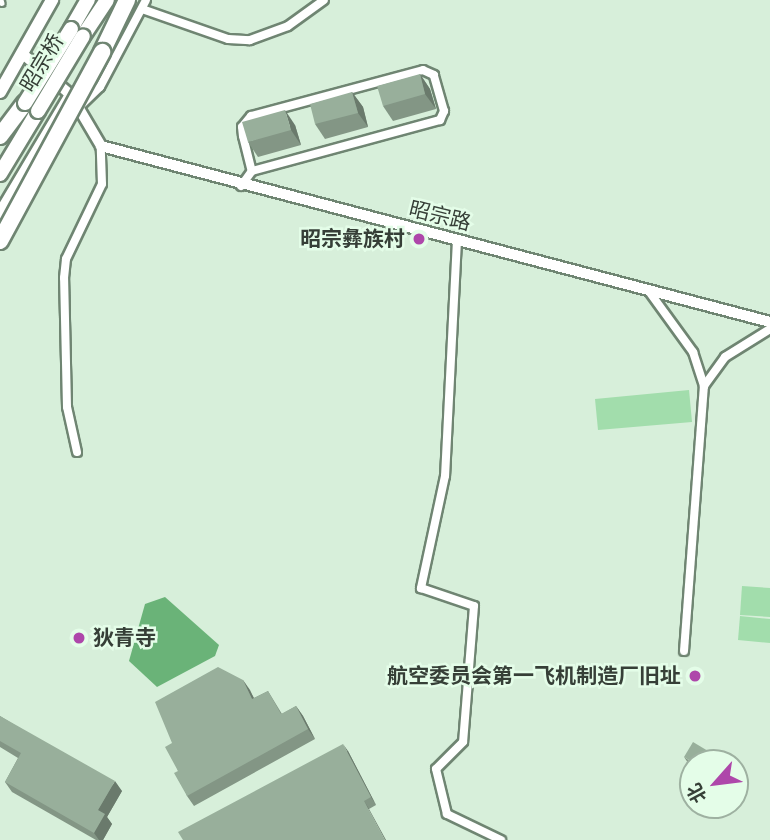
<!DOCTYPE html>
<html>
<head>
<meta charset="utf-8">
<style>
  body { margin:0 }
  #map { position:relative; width:770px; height:840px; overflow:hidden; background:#d7efda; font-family:Rubik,"Noto Sans SC",sans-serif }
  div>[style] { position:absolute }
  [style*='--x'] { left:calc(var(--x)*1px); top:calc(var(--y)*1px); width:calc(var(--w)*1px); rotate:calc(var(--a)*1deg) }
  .green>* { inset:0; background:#a2ddac }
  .water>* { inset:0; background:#6ab378 }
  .roads { filter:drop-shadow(2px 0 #6f8572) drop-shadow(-2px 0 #6f8572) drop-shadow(0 2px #6f8572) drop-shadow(0 -2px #6f8572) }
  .service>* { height:4.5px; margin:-2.25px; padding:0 2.25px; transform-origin:2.25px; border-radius:2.25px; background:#fff }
  .minor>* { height:8px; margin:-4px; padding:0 4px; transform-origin:4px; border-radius:4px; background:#fff }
  .tertiary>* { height:10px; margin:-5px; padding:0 5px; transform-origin:5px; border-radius:5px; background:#fff }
  .secondary>* { height:12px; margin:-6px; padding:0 6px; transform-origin:6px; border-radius:6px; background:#fff }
  .trunk>* { height:14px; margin:-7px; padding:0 7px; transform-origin:7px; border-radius:7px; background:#fff }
  .motorway>* { height:16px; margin:-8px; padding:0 8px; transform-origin:8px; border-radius:8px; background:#fff }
  .bridges { filter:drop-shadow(2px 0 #6f8572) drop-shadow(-2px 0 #6f8572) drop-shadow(0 2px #6f8572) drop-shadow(0 -2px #6f8572) }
  .trunk-bridge>* { height:14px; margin:-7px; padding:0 7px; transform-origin:7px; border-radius:7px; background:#fff }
  .motorway-bridge>* { height:16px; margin:-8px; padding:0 8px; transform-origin:8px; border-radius:8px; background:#fff }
  .wall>* { inset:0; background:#839685 }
  .shaded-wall>* { inset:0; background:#6a7a6c }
  .building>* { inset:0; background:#98af9b }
  .dots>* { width:19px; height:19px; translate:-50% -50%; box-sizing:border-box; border:4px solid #e4fde8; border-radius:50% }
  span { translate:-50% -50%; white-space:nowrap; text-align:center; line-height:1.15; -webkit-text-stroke:5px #e4fde8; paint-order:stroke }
  .street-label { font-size:21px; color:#363f37 }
  .poi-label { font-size:21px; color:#363f37; font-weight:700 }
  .right { translate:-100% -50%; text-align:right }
  .left { translate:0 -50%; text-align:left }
  .north { position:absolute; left:679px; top:749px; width:70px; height:70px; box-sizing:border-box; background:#e4fde8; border:2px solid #9eb1a1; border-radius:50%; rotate:242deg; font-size:19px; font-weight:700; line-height:28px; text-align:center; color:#363f37 }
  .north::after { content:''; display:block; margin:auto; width:24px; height:32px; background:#ae47aa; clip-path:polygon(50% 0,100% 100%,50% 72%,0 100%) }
</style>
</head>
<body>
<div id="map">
  <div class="green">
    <div style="clip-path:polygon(689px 390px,692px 422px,598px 430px,595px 399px)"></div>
    <div style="clip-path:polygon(742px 586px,770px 588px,770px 617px,740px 615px)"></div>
    <div style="clip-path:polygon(740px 616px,770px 619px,770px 643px,738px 640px)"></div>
  </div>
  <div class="water">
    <div style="clip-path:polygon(165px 597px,219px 645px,215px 656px,157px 687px,129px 661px,145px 604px)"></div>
  </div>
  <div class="roads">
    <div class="service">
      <div style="--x:1;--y:0;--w:3;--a:72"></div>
    </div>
    <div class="minor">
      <div style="--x:142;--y:9;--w:91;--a:19.2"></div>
      <div style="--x:228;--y:39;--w:22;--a:3"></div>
      <div style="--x:250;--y:40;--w:40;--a:-20.2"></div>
      <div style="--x:288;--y:26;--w:44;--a:-35.8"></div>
      <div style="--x:79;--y:107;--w:29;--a:-44"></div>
      <div style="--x:100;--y:87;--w:98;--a:-62.1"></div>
      <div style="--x:241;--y:186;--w:19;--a:-54"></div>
      <div style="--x:252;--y:171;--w:195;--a:-15.2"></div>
      <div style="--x:440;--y:120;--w:10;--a:-66"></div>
      <div style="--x:444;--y:111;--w:37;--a:-106"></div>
      <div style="--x:434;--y:75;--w:12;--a:-156"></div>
      <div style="--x:423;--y:70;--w:178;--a:165"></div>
      <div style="--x:251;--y:116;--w:14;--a:129"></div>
      <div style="--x:242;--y:127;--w:9;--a:84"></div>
      <div style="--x:243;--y:136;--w:36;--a:76"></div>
      <div style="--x:457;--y:240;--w:236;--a:92.9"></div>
      <div style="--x:445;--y:476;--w:115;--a:102.1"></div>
      <div style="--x:421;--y:588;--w:56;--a:18.8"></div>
      <div style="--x:474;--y:606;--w:136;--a:94.6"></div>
      <div style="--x:463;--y:742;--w:38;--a:135"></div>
      <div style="--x:436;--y:769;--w:46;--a:76.3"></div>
      <div style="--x:447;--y:814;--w:60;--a:25.7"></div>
      <div style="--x:648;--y:290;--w:77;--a:54"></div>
      <div style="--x:693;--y:352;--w:36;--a:72"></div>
      <div style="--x:704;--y:386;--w:36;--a:-54"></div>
      <div style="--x:725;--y:357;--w:53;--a:-31.9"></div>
      <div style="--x:77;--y:452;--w:46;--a:-102.5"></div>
      <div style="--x:67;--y:407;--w:129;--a:-91.3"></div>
      <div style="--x:64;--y:278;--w:19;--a:-84"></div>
      <div style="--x:66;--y:259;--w:83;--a:-64.4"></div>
      <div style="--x:102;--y:184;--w:38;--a:-92"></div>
      <div style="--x:684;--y:651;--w:266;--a:-85.7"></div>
    </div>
    <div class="tertiary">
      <div style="--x:24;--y:55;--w:62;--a:40.4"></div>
      <div style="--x:71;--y:95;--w:59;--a:59.5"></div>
      <div style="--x:101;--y:146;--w:692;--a:14.74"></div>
    </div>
    <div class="secondary">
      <div style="--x:0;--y:92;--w:106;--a:-60.5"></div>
      <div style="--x:0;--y:214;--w:139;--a:-59.2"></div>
    </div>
    <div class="trunk">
      <div style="--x:71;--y:29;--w:34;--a:-60"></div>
      <div style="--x:83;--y:36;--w:43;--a:-56.3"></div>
      <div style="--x:0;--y:174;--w:74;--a:-58.9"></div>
    </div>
    <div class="motorway">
      <div style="--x:102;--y:52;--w:58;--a:-64.3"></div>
      <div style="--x:0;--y:136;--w:41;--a:-52.9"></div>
    </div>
  </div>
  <div class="bridges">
    <div class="trunk-bridge">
      <div style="--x:25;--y:103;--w:87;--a:-58.1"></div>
      <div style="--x:38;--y:111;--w:87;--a:-59"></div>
    </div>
    <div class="motorway-bridge">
      <div style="--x:0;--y:241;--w:215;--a:-61.6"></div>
    </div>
  </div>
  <div class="wall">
    <div style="clip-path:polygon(420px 74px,430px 89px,436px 109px,393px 121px,383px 106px)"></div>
    <div style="clip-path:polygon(352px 92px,363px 107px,368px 127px,325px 139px,315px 124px)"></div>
    <div style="clip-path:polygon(295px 125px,301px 145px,258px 157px,248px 142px)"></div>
    <div style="clip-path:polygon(243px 680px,254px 698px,268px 691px,282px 714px,296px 706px,303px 716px,315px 739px,194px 806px,187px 796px,178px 771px,172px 743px)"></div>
    <div style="clip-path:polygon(0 716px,122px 791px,107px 817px,112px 824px,103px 840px,96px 840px,12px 792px,5px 782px,18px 758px,0 747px)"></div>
    <div style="clip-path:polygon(348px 751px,376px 805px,369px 809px,183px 840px)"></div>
    <div style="clip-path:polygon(684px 757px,693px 763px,693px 770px)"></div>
  </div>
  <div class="shaded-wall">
    <div style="clip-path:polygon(420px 74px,430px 89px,436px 109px,425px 94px)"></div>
    <div style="clip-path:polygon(352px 92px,363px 107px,368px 127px,358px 113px)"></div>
    <div style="clip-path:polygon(285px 110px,295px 125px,301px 145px,291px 130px)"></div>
    <div style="clip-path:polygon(243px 680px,250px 690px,259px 709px,252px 699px)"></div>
    <div style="clip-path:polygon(296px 706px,303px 716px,315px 739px,308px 729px)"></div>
    <div style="clip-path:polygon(343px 744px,348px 751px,376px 805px,371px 797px)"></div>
    <div style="clip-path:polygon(735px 767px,746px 782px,737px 797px,735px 795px)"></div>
    <div style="clip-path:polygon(115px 781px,122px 791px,107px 817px,112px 824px,103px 840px,99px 840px,94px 833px,98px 810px)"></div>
    <div style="clip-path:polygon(364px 801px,369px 809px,386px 840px,385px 840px)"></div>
  </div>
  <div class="building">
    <div style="clip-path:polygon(420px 74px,425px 94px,383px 106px,377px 86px)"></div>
    <div style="clip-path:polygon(352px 92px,358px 113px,315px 124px,310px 104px)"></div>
    <div style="clip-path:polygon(285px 110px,291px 130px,248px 142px,242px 122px)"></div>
    <div style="clip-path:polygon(218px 667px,243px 680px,252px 699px,268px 691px,281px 714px,296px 706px,308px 729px,187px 796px,174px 773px,178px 771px,165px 747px,172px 743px,155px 702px)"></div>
    <div style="clip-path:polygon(0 716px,115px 781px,98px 810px,105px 814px,94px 833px,5px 782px,21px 753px,0 741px)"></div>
    <div style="clip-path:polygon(693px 742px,728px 763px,694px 763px,684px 757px)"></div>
    <div style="clip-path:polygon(343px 744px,371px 797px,364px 801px,385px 840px,183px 840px,178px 832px)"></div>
  </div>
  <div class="dots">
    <div style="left:419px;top:239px;background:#ae47aa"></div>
    <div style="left:79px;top:638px;background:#ae47aa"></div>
    <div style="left:695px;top:676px;background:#ae47aa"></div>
  </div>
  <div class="street-label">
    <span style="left:42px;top:63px;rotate:-59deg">昭宗桥</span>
    <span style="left:440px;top:216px;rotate:14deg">昭宗路</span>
  </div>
  <div class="poi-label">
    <span class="right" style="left:405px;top:239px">昭宗彝族村</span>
    <span class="left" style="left:93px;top:638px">狄青寺</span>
    <span class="right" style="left:681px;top:676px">航空委员会第一飞机制造厂旧址</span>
  </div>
  <div class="north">北</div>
</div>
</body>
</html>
